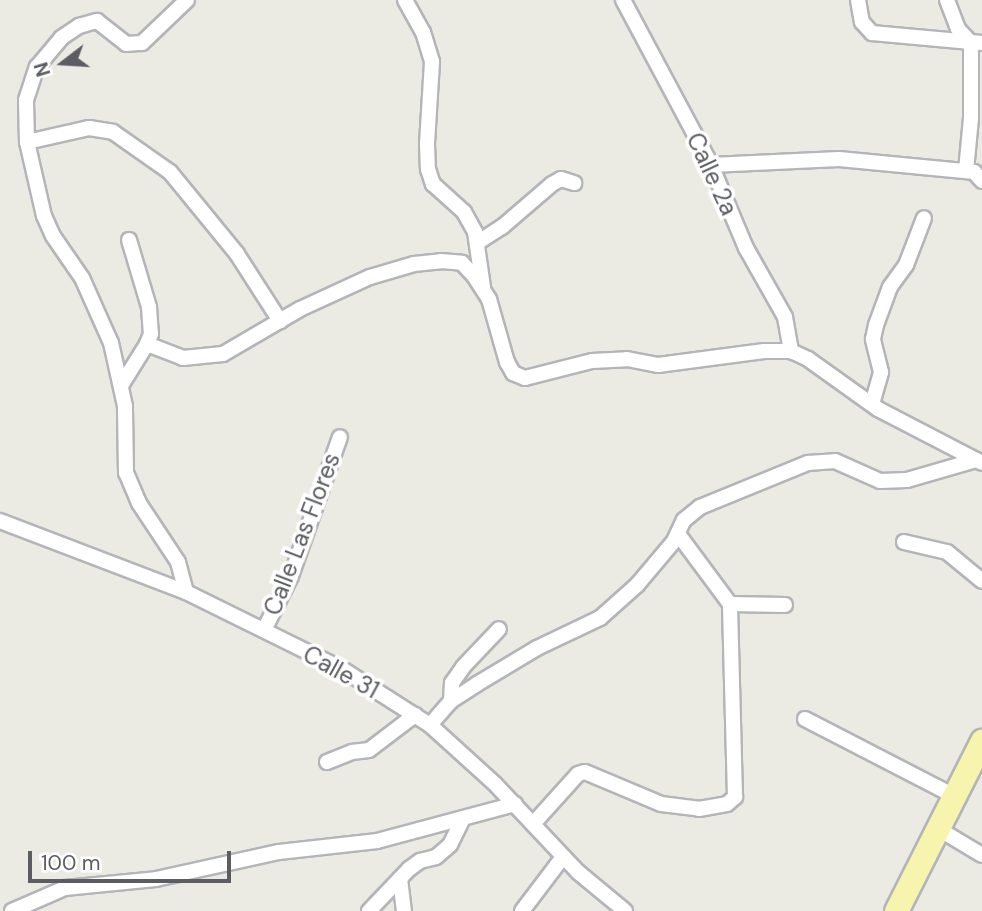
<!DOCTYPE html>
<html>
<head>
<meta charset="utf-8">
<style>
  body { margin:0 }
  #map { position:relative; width:982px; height:911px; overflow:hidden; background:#ecebe3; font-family:"DM Sans",sans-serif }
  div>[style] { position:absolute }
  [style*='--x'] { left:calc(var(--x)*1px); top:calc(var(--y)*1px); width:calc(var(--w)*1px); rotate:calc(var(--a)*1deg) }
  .roads { filter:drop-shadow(2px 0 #b3b5b9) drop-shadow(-2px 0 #b3b5b9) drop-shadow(0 2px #b3b5b9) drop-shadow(0 -2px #b3b5b9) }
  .street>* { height:14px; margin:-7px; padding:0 7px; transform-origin:7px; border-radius:7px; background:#fff }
  .primary>* { height:23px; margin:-11.5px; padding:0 11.5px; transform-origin:11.5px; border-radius:11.5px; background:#f7f4ad }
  span { translate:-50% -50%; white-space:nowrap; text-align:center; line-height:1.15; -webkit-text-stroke:7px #fff; paint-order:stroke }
  .street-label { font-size:24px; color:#5b5d62 }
  .north { position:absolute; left:28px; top:28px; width:70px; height:70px; -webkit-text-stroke:5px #fff; paint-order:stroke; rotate:253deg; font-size:19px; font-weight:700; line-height:28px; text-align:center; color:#5b5d62 }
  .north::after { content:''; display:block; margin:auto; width:24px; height:32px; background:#5b5d62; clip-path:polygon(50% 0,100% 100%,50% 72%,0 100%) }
  .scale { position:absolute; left:28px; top:851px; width:203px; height:32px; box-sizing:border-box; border:4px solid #5b5d62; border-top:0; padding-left:9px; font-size:21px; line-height:24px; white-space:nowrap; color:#5b5d62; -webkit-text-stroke:5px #fff; paint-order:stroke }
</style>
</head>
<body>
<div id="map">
  <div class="roads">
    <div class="street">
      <div style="--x:405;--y:0;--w:37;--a:61"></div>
      <div style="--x:423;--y:32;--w:31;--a:73"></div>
      <div style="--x:432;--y:62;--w:82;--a:93.5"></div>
      <div style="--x:427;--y:144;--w:25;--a:88"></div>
      <div style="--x:428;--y:169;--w:16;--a:72"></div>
      <div style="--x:433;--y:184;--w:42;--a:42.1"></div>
      <div style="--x:464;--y:212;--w:23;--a:61"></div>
      <div style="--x:475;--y:232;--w:56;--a:81.7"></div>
      <div style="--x:623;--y:0;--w:187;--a:61.9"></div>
      <div style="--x:711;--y:165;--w:90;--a:67.1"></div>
      <div style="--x:746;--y:248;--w:79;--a:60.5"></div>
      <div style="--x:785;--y:317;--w:35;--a:80"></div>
      <div style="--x:858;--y:0;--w:22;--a:80"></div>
      <div style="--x:862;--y:22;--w:15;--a:48"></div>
      <div style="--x:872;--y:33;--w:110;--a:5.2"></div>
      <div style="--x:947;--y:0;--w:31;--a:69"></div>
      <div style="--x:958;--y:29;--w:19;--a:47"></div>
      <div style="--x:971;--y:43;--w:75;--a:90"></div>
      <div style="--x:971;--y:118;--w:53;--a:95.4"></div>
      <div style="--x:27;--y:142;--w:64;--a:-12.7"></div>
      <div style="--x:89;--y:128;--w:24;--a:9"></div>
      <div style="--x:113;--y:132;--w:70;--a:35.1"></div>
      <div style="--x:170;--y:172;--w:106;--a:50.7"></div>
      <div style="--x:237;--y:254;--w:80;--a:57.3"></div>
      <div style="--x:711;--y:165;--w:128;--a:-2.7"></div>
      <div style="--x:839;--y:159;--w:136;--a:5.5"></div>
      <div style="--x:974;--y:172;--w:12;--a:48"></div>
      <div style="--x:129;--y:240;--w:70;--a:73.4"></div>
      <div style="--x:149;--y:307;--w:27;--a:86"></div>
      <div style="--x:151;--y:334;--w:11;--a:112"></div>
      <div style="--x:477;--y:243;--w:30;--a:-33"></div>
      <div style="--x:502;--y:227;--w:66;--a:-40.7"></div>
      <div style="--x:552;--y:184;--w:10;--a:-29"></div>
      <div style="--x:561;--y:179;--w:14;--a:17"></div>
      <div style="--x:122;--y:384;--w:47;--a:-58"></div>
      <div style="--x:147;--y:344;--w:39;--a:21"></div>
      <div style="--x:183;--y:358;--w:40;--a:-5.7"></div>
      <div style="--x:223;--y:354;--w:89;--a:-30.3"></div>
      <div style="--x:300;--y:309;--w:77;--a:-24.6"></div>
      <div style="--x:370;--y:277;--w:46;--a:-16.5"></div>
      <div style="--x:414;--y:264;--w:27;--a:-6"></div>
      <div style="--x:441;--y:261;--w:21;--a:5"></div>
      <div style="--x:462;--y:263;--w:18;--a:47"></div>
      <div style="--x:474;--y:276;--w:27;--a:57"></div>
      <div style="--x:489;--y:299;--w:66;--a:74.1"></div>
      <div style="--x:507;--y:362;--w:13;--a:61"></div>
      <div style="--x:513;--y:373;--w:13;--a:23"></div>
      <div style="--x:525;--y:378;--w:69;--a:-14.2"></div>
      <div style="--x:592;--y:361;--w:35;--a:-3"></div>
      <div style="--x:627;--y:359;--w:32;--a:11"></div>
      <div style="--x:658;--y:365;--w:107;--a:-7.5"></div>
      <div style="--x:764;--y:351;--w:27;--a:0"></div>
      <div style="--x:791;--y:351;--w:19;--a:25"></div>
      <div style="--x:808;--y:359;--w:86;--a:35.5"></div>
      <div style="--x:878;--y:409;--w:117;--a:27.4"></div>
      <div style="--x:872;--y:404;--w:33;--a:-74"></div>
      <div style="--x:881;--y:372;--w:34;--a:-104"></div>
      <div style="--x:873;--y:339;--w:14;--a:-78"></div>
      <div style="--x:876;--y:325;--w:40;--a:-69.8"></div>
      <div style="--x:890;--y:287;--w:27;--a:-54"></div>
      <div style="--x:906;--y:265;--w:50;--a:-69"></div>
      <div style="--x:0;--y:521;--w:199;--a:20.9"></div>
      <div style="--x:186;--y:592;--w:174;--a:26.3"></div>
      <div style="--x:342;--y:669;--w:104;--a:32.5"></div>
      <div style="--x:430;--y:725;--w:88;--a:42.2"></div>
      <div style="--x:495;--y:784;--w:121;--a:46.7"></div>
      <div style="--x:578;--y:872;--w:61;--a:39.7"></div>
      <div style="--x:904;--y:542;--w:44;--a:13.1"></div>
      <div style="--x:947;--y:552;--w:45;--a:39.6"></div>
      <div style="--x:186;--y:592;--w:31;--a:-105"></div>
      <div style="--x:178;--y:562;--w:71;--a:-123.5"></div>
      <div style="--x:139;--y:503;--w:33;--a:-113"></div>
      <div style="--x:126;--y:473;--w:67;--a:-90.9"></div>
      <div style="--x:125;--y:406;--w:65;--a:-102.5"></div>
      <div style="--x:111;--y:343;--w:71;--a:-114"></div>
      <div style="--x:82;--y:278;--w:51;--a:-124.6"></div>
      <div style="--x:53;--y:236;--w:22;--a:-114"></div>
      <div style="--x:44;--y:216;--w:76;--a:-102.9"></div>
      <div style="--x:27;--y:142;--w:42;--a:-91.4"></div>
      <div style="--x:26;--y:100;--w:35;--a:-72"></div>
      <div style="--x:37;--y:67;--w:38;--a:-50"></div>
      <div style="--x:61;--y:38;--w:22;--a:-34"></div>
      <div style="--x:79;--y:26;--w:19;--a:-16"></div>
      <div style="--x:97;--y:21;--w:37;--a:38"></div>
      <div style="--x:126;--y:44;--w:16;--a:-4"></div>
      <div style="--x:142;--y:43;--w:62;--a:-43.7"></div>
      <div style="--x:730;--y:604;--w:55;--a:1"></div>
      <div style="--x:264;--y:630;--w:60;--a:-63.4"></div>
      <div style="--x:291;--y:576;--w:147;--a:-70.6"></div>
      <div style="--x:451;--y:701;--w:18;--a:-87"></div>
      <div style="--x:452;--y:683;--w:19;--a:-55"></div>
      <div style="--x:463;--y:667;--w:52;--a:-46.5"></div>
      <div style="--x:805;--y:719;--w:168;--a:27.3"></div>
      <div style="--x:430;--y:725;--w:32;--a:-49"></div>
      <div style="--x:451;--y:701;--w:31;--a:-33"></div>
      <div style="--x:477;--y:684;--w:70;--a:-31"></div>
      <div style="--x:537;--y:648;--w:70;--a:-25.5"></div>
      <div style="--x:600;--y:618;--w:50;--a:-41.7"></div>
      <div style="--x:637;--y:585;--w:57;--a:-49.9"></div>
      <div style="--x:674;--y:541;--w:23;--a:-65"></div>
      <div style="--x:684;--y:520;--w:21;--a:-39"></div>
      <div style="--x:700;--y:507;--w:117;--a:-22.2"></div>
      <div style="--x:808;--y:463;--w:27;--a:-4"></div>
      <div style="--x:835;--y:461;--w:49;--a:24"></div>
      <div style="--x:880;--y:481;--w:27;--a:-2"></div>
      <div style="--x:907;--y:480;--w:72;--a:-16.2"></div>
      <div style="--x:327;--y:762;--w:27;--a:-22"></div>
      <div style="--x:352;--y:752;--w:17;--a:-7"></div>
      <div style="--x:369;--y:750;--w:58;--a:-37.3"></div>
      <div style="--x:533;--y:824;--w:67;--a:-48"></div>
      <div style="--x:578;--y:774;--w:7;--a:-16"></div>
      <div style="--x:585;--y:772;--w:82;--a:22.8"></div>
      <div style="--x:661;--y:804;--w:38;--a:7"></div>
      <div style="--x:699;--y:809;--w:28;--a:-10"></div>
      <div style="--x:727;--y:804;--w:11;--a:-41"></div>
      <div style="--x:735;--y:797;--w:193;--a:-91.5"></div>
      <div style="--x:730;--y:604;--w:87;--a:-126.6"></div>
      <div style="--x:937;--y:828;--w:52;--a:31"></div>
      <div style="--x:400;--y:879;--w:32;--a:83"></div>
      <div style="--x:12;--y:911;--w:58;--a:-23.5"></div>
      <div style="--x:65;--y:888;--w:91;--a:-5.6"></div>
      <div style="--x:156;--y:879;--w:126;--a:-12.4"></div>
      <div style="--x:279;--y:852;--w:99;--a:-6.4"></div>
      <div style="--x:377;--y:841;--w:143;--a:-15"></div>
      <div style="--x:369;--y:911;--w:58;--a:-46.4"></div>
      <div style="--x:409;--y:869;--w:14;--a:-36"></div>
      <div style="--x:420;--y:861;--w:16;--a:-14"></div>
      <div style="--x:436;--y:857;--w:18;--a:-41"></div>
      <div style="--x:450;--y:845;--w:30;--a:-64"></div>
      <div style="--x:522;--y:911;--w:68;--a:-52.8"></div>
    </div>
    <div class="primary">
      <div style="--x:896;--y:911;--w:191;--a:-63.2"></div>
    </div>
  </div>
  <div class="street-label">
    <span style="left:712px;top:174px;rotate:65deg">Calle 2a</span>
    <span style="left:302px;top:534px;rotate:-69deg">Calle Las Flores</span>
    <span style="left:341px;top:672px;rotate:29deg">Calle 31</span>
  </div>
  <div class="north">N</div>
  <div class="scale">100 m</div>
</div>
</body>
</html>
